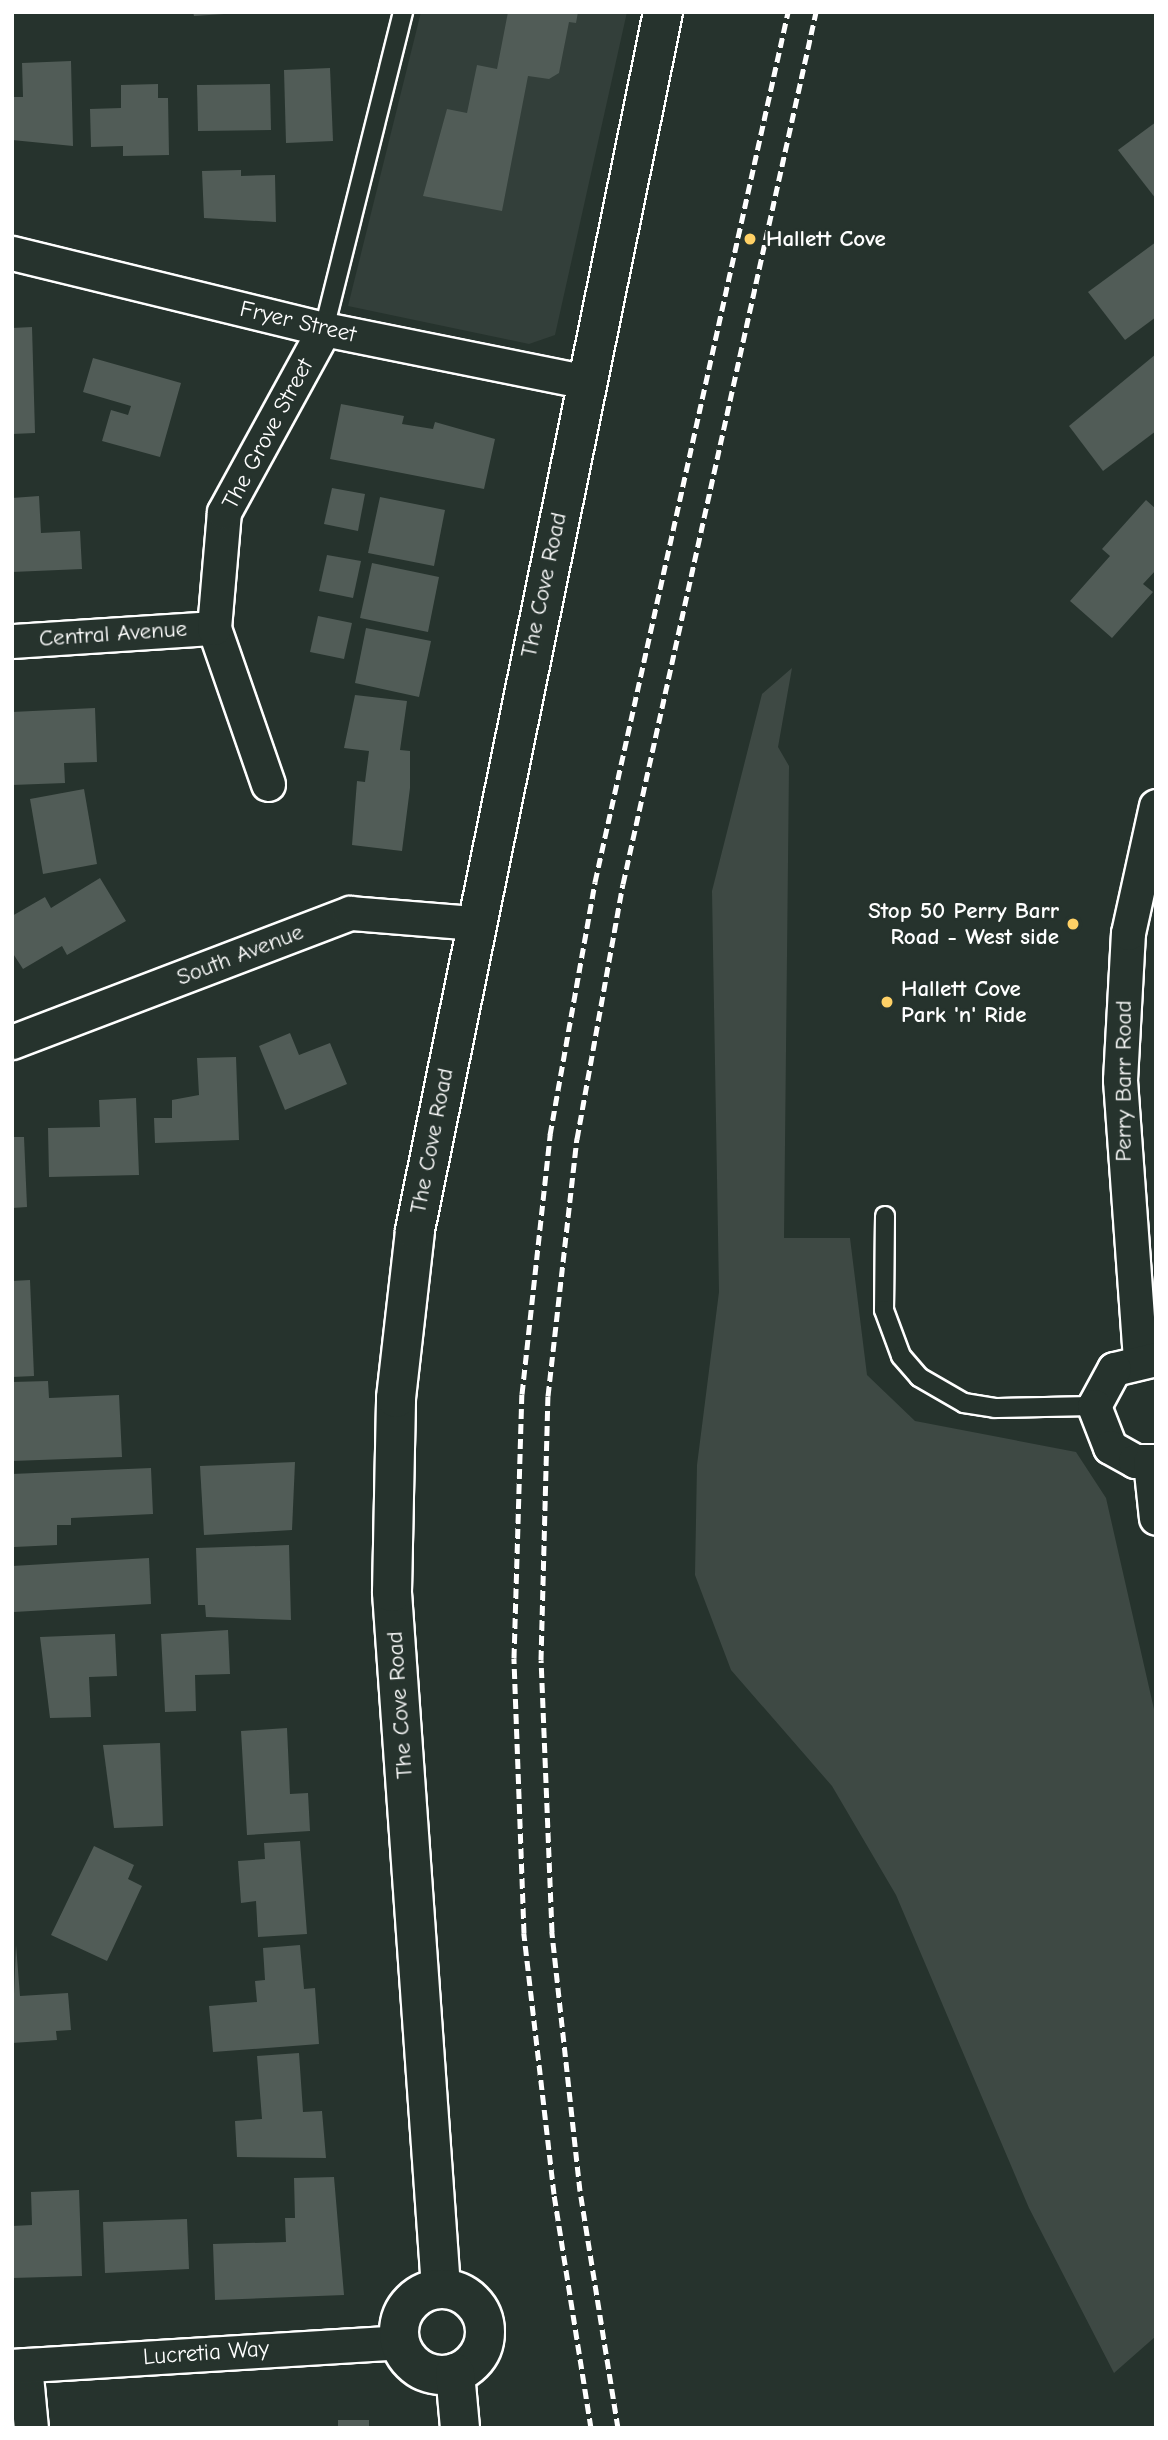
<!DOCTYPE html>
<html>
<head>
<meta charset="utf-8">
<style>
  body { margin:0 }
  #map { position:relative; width:1168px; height:2440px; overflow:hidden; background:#26332d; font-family:"Comic Neue",sans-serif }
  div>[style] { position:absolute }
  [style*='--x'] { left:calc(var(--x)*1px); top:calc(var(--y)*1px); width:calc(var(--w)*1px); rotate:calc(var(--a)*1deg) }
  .built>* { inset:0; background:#333f3a }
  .green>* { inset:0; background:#3e4944 }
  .building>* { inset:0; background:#515c57 }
  .roads { filter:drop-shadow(2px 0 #fff) drop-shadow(-2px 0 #fff) drop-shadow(0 2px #fff) drop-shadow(0 -2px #fff) }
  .service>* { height:18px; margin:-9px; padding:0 9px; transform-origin:9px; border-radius:9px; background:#26332d }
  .minor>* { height:33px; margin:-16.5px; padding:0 16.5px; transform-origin:16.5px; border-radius:16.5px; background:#26332d }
  .tertiary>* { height:38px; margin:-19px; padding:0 19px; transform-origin:19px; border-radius:19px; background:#26332d }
  .tertiary>.ring { margin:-19px; padding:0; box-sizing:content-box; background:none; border:38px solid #26332d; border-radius:50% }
  .rail>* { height:5px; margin-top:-2.5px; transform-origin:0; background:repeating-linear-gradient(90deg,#fff 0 10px,transparent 0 15px) }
  .dots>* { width:19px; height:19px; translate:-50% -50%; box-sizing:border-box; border:4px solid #26332d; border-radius:50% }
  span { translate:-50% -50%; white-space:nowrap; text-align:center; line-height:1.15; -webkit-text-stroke:5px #26332d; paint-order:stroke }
  .poi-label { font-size:23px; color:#fff; font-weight:700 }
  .left { translate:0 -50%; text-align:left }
  .right { translate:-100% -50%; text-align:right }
  .street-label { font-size:23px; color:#fff }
  .frame { position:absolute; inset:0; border:14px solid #fff; pointer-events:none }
</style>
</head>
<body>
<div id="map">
  <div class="built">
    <div style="clip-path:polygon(421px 12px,627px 12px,555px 335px,529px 344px,348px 306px)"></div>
  </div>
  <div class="green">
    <div style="clip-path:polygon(792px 668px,778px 747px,789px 766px,784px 1238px,850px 1238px,867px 1375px,915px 1421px,1076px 1452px,1106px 1498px,1156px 1718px,1156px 2336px,1114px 2373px,1029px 2208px,896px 1895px,832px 1786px,731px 1670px,695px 1575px,697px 1465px,719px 1292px,712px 891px,762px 694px)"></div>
  </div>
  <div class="building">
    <div style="clip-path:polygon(193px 12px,224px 12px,224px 14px,194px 16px)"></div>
    <div style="clip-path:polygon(508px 12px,578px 12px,576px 23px,569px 22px,559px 73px,549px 79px,528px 76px,502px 211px,423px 196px,447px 109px,467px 113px,477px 65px,497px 69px)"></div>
    <div style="clip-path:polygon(71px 61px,73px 146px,12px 140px,12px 97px,23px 97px,22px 63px)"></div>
    <div style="clip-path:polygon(330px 68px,333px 141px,286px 143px,284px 70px)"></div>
    <div style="clip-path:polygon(158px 84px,158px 98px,168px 98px,169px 155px,123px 156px,123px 146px,91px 147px,90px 109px,121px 108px,121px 85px)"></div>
    <div style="clip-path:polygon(270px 84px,271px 130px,198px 131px,197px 85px)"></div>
    <div style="clip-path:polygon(1156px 122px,1156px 199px,1118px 150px)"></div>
    <div style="clip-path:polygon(241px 170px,241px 176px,275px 175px,276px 222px,204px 218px,202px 171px)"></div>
    <div style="clip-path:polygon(1156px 242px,1156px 317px,1125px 340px,1088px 292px)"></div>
    <div style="clip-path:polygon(32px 327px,35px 433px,12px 434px,12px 328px)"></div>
    <div style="clip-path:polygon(1156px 354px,1156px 431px,1103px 471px,1069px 426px)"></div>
    <div style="clip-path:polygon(93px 358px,181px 383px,160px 457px,102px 441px,111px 410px,128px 415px,131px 406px,83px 392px)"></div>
    <div style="clip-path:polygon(341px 404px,404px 416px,402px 424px,433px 429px,435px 422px,495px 439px,484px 489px,330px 459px)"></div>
    <div style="clip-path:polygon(332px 488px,365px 494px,358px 531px,324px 524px)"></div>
    <div style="clip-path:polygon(39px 496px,41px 533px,80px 531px,82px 569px,12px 572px,12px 498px)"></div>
    <div style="clip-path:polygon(380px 497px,445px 510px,434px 566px,368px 553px)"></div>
    <div style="clip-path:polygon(1146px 500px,1156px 509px,1156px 570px,1143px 584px,1153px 592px,1112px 638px,1070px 601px,1110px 556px,1102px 549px)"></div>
    <div style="clip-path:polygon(327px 555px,361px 561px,353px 598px,319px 591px)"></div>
    <div style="clip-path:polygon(372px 563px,439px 577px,428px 632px,360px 618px)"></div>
    <div style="clip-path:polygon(318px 616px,352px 623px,344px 659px,310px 652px)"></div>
    <div style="clip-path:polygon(366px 628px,431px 641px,419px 697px,355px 683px)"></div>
    <div style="clip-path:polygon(355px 695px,407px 701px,400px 750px,410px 751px,410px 788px,402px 851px,352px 845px,357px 781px,365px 782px,369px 751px,344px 748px)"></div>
    <div style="clip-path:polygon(95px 708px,97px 762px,64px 763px,65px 783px,12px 785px,12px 712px)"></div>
    <div style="clip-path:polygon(84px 789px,97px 864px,43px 874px,30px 799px)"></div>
    <div style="clip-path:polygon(100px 878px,126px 921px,67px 955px,62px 946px,23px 969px,12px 952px,12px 916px,45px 897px,51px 908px)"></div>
    <div style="clip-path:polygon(290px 1033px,299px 1055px,330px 1043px,347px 1084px,285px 1110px,259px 1046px)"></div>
    <div style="clip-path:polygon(236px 1057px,239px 1140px,155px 1143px,154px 1118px,172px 1118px,172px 1100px,199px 1095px,197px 1058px)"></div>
    <div style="clip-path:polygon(136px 1098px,139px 1175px,49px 1177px,48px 1128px,100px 1127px,99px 1100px)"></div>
    <div style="clip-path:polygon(12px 1137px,24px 1137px,27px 1207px,12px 1208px)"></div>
    <div style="clip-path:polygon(30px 1280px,34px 1376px,12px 1377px,12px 1281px)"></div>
    <div style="clip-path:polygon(48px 1381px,49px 1398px,119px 1395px,122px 1457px,12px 1461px,12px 1382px)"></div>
    <div style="clip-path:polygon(295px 1462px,292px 1530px,204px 1535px,200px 1466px)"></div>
    <div style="clip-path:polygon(151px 1468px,153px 1514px,71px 1518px,71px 1525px,57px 1525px,57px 1545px,14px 1547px,12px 1474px)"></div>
    <div style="clip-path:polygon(289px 1545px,291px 1620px,206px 1617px,205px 1605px,198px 1605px,196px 1548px)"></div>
    <div style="clip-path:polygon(149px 1558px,151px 1604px,14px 1612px,12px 1566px)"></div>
    <div style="clip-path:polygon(228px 1630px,230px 1674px,195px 1675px,196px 1711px,165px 1712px,161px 1634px)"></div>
    <div style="clip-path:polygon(115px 1634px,117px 1676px,89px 1677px,91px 1717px,50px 1718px,40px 1637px)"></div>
    <div style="clip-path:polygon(287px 1728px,290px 1794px,308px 1793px,310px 1831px,247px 1835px,241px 1731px)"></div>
    <div style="clip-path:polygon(160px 1743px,163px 1826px,114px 1828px,103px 1745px)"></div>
    <div style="clip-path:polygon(300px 1841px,307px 1934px,258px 1937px,256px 1901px,241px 1903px,238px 1861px,265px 1859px,264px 1843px)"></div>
    <div style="clip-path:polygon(94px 1846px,134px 1865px,128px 1879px,142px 1886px,107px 1961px,51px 1935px)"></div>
    <div style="clip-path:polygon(16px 1945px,20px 1996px,68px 1993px,71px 2030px,56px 2031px,57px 2040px,12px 2043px)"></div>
    <div style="clip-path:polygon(300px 1945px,304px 1989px,315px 1988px,319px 2044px,213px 2052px,209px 2006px,257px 2002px,255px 1981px,265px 1980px,263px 1948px)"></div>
    <div style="clip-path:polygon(299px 2053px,303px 2112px,322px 2111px,326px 2158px,237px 2157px,235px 2121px,262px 2119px,257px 2056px)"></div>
    <div style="clip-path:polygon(334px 2177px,344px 2295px,215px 2300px,213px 2244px,286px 2242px,285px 2218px,295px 2218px,294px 2178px)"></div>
    <div style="clip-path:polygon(79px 2190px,82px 2276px,12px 2278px,12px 2226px,32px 2225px,31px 2192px)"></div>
    <div style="clip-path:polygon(187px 2219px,189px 2269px,105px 2273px,103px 2222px)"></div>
    <div style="clip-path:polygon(338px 2420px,369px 2420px,369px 2428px,338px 2428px)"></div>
  </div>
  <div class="roads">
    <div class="service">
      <div style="--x:324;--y:329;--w:327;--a:-76"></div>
      <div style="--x:885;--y:1216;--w:94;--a:90.6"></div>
      <div style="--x:884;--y:1310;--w:49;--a:69.7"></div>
      <div style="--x:901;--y:1356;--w:28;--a:49"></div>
      <div style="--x:919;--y:1377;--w:52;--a:30"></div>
      <div style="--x:964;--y:1403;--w:31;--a:9"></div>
      <div style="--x:995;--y:1408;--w:99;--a:-1.2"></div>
    </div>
    <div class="minor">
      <div style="--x:12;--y:253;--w:321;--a:13.7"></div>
      <div style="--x:324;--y:329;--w:267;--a:11.4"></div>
      <div style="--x:12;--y:641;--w:202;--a:-3.7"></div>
      <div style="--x:268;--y:784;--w:165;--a:-109.1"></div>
      <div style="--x:214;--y:628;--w:116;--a:-85.1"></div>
      <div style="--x:224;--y:512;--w:209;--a:-61.3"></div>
      <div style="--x:12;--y:1042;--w:362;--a:-20.9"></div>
      <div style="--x:350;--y:913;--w:125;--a:4.6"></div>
      <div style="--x:1140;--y:1359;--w:280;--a:-94.1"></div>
      <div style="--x:1120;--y:1080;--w:147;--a:-86.9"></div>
      <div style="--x:1128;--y:933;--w:130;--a:-77.6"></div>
      <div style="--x:1156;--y:1359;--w:43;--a:166.6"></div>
      <div style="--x:1114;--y:1369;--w:42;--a:118.4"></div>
      <div style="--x:1094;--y:1406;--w:44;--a:68.7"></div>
      <div style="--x:1110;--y:1447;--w:29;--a:29"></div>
      <div style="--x:1135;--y:1461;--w:21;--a:0"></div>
      <div style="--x:1150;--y:1462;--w:56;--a:83.9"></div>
      <div style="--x:25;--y:2365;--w:63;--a:84.6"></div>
      <div style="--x:12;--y:2366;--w:388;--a:-3.5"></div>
    </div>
    <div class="tertiary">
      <div style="--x:441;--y:2288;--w:698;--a:-94.03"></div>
      <div style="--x:392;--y:1592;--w:194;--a:-88.8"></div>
      <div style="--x:396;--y:1398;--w:169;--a:-83.5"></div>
      <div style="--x:415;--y:1230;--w:1243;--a:-78.49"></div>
      <div class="ring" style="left:399px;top:2289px;width:48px;height:48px"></div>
      <div style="--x:455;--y:2373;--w:55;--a:84.8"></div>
    </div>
  </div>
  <div class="rail">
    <div style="--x:591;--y:2428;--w:237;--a:-99"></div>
    <div style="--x:554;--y:2194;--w:263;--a:-96.6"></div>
    <div style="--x:524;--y:1933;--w:275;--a:-92.1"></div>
    <div style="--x:514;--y:1658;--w:264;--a:-88.3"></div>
    <div style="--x:522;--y:1394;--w:261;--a:-83.8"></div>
    <div style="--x:550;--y:1135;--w:257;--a:-79.9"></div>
    <div style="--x:595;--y:882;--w:891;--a:-77.49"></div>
    <div style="--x:618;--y:2428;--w:240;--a:-99.1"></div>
    <div style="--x:580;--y:2191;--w:261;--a:-96.2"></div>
    <div style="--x:552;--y:1932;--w:272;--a:-92.3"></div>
    <div style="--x:541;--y:1660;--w:264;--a:-88.5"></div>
    <div style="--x:548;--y:1396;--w:259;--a:-83.6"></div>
    <div style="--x:577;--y:1139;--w:259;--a:-79.8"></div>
    <div style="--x:623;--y:884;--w:893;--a:-77.52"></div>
  </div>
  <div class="dots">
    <div style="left:750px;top:239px;background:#ffd166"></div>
    <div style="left:1073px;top:924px;background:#ffd166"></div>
    <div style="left:887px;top:1002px;background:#ffd166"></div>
  </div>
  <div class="poi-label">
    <span class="left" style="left:766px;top:239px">Hallett Cove</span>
    <span class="right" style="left:1059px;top:924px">Stop 50 Perry Barr<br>Road - West side</span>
    <span class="left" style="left:901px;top:1002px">Hallett Cove<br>Park 'n' Ride</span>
  </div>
  <div class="street-label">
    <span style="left:298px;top:322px;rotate:13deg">Fryer Street</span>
    <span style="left:268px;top:434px;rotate:-62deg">The Grove Street</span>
    <span style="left:544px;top:585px;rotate:-78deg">The Cove Road</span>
    <span style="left:113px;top:634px;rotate:-4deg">Central Avenue</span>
    <span style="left:240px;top:955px;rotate:-21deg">South Avenue</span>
    <span style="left:1124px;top:1081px;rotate:-90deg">Perry Barr Road</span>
    <span style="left:432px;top:1141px;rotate:-79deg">The Cove Road</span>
    <span style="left:400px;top:1705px;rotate:-94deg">The Cove Road</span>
    <span style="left:206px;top:2353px;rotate:-4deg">Lucretia Way</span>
  </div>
  <div class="frame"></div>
</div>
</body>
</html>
